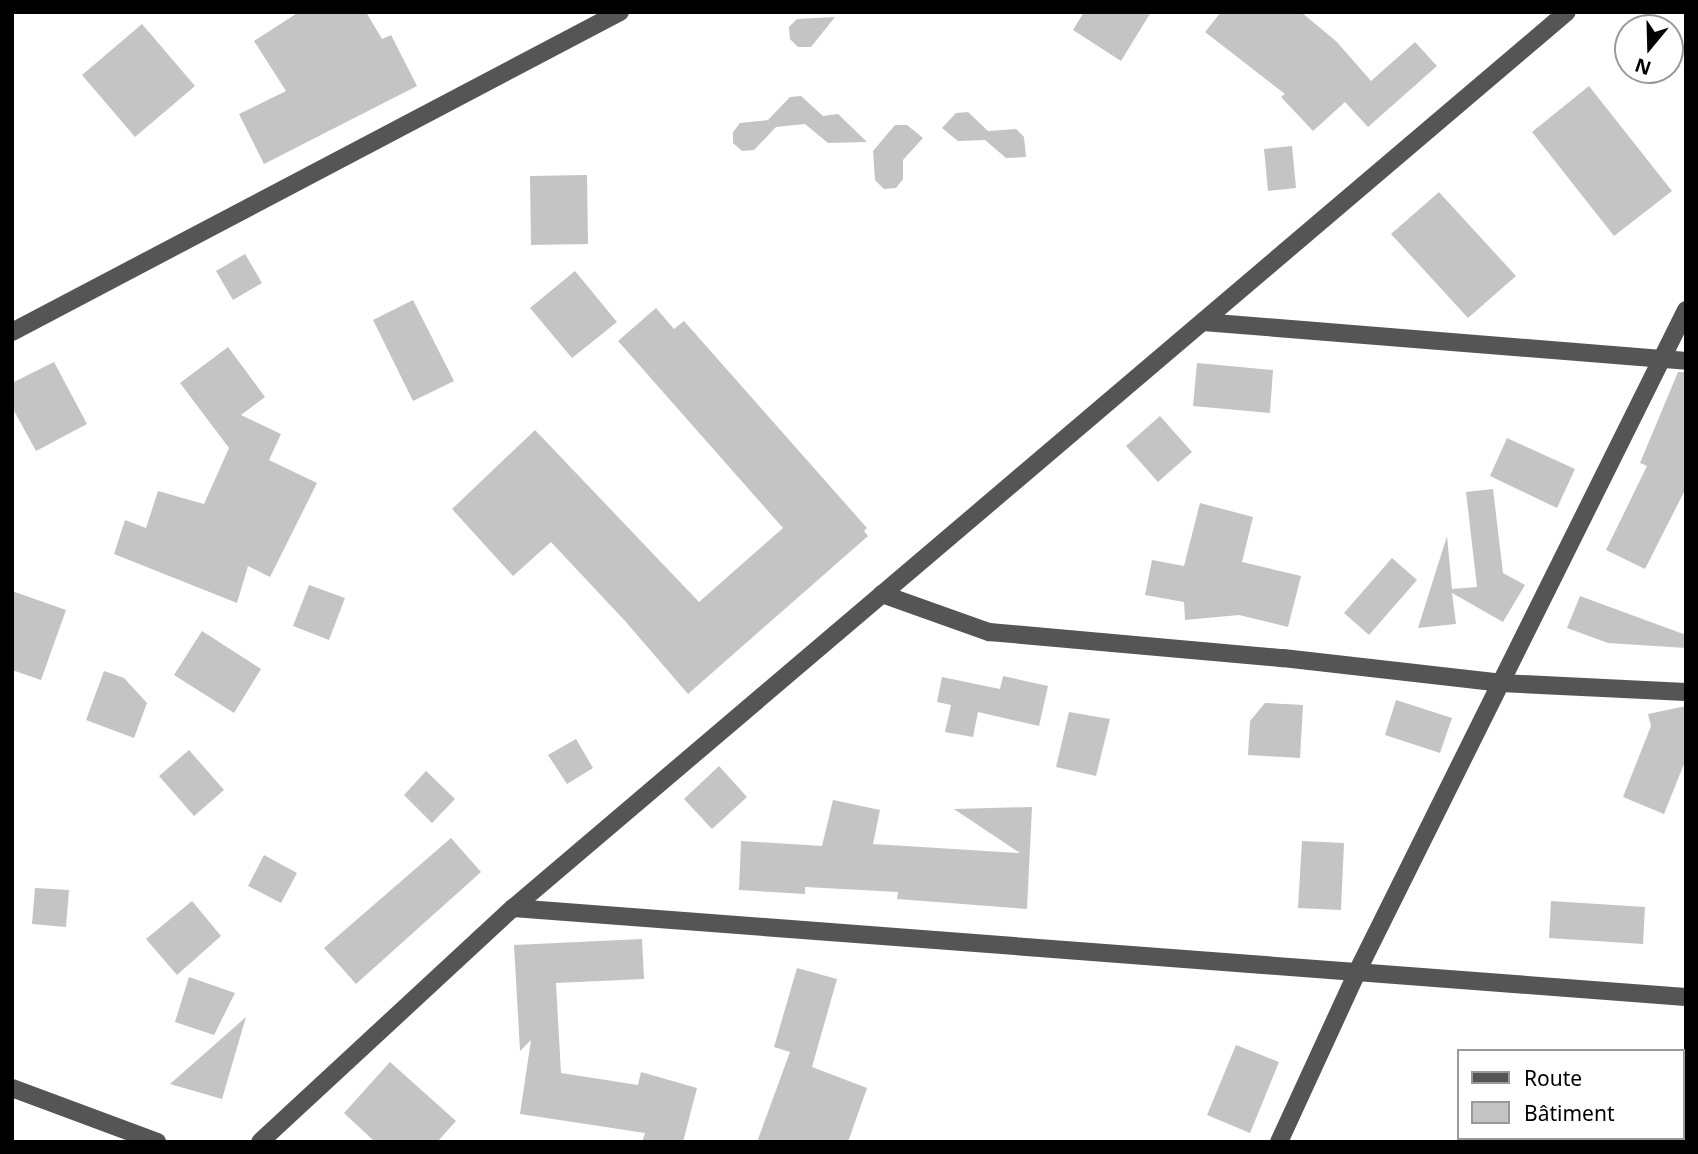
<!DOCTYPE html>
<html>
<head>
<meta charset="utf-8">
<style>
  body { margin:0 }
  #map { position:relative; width:1698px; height:1154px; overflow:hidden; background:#fff; font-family:"Noto Sans",sans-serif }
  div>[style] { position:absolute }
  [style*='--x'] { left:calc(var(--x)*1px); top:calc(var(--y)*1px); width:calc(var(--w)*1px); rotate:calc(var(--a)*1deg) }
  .building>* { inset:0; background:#c4c4c4 }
  .minor>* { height:18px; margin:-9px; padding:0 9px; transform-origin:9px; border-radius:9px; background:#555 }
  span { translate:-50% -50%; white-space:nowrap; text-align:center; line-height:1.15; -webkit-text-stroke:5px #fff; paint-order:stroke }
  .frame { position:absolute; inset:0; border:14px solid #000; pointer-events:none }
  .legend { position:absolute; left:1457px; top:1049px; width:228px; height:91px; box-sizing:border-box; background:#fff; border:2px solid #999; margin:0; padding:9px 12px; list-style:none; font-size:21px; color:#000 }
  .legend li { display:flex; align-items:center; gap:14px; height:35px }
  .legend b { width:35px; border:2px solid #999 }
  .north { position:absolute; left:1614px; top:14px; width:70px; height:70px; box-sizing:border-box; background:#fff; border:2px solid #999; border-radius:50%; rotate:199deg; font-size:19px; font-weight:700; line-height:28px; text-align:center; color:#000 }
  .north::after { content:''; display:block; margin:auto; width:24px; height:32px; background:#000; clip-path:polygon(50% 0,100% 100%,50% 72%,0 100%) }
</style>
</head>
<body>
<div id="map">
  <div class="building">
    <div style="clip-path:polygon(299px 12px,366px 12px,382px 39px,391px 35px,417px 86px,264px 164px,239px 114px,286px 91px,254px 41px)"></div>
    <div style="clip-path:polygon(1084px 12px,1151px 12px,1121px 61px,1073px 30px)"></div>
    <div style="clip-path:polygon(1221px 12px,1301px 12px,1337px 42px,1371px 81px,1415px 42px,1437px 66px,1368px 127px,1345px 102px,1313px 131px,1281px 97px,1285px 94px,1205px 32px)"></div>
    <div style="clip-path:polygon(835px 17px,811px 47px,798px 47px,790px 39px,789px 27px,797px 19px)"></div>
    <div style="clip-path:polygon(142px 24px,195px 86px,135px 137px,82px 75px)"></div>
    <div style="clip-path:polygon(1589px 86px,1672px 191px,1614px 236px,1532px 132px)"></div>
    <div style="clip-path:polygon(801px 96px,823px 116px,838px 114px,867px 142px,828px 143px,805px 124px,776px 127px,754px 150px,742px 151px,733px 143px,733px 132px,740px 123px,768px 120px,790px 97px)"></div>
    <div style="clip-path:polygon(968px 112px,988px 131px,1016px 129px,1024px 137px,1026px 157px,1006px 158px,985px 140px,958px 141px,942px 128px,956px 113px)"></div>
    <div style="clip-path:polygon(895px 125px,907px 125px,923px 138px,903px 160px,903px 179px,896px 188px,884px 189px,875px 180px,873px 151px)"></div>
    <div style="clip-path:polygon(1292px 146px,1296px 188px,1268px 191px,1264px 149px)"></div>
    <div style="clip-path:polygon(587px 175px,588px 244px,531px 245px,530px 176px)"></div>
    <div style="clip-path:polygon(1439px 192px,1516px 276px,1468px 318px,1391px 234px)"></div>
    <div style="clip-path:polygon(245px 254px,262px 283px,233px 300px,216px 271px)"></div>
    <div style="clip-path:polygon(575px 271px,617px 322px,572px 358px,530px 308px)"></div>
    <div style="clip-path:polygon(413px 300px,454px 381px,413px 401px,373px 320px)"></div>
    <div style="clip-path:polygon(656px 308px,674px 329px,684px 321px,867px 528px,864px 531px,868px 536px,688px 694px,625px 621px,551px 542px,513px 576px,452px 509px,535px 430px,699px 602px,783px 528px,618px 341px)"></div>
    <div style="clip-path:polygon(228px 347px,265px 397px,241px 415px,281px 434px,269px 460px,317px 483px,270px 577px,248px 566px,237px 603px,114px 554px,125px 520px,146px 528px,158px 491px,204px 504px,229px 448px,180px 383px)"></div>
    <div style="clip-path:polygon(54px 362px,87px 424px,36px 451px,12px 407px,12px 383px)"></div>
    <div style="clip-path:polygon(1197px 363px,1273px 370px,1270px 413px,1193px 406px)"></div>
    <div style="clip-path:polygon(1678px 372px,1686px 372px,1686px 488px,1645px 569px,1606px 550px,1647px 466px,1640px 463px)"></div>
    <div style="clip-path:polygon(1160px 416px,1192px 452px,1158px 482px,1126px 446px)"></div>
    <div style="clip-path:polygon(1507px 438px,1575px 469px,1557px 508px,1490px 476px)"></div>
    <div style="clip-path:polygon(1493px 489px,1503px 573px,1525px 585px,1503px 622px,1452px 593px,1456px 624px,1418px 628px,1447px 536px,1452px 589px,1477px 587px,1466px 492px)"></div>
    <div style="clip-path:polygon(1200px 503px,1253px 517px,1242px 562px,1301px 576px,1288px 627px,1239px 615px,1185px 620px,1184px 602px,1145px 595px,1152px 560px,1184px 566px)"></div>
    <div style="clip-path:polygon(1392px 558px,1417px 580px,1369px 635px,1344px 613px)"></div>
    <div style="clip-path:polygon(309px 585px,345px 598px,329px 640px,293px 626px)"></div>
    <div style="clip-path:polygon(12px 591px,66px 610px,41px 680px,12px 670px)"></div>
    <div style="clip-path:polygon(1580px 596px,1686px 635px,1686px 648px,1608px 643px,1567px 628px)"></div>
    <div style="clip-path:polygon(202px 631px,261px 669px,234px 713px,174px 675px)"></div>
    <div style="clip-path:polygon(104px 671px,124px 678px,147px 703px,134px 738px,86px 720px)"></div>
    <div style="clip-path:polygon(1003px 676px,1048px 686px,1039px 726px,978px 712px,973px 737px,945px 732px,951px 705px,937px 702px,942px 677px,1000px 689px)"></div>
    <div style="clip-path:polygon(1396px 700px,1452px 718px,1440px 753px,1385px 735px)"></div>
    <div style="clip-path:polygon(1265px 703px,1303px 705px,1300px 758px,1248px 755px,1250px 721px)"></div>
    <div style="clip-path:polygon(1686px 706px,1686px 759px,1664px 814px,1623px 797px,1651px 726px,1648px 714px)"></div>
    <div style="clip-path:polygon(1069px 712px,1110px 719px,1096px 776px,1056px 767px)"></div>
    <div style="clip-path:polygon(576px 739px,593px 768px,567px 784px,548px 755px)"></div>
    <div style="clip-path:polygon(189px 750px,224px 790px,194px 816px,159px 776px)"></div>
    <div style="clip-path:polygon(719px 766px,747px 797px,712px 829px,684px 799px)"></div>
    <div style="clip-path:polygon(426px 771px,455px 799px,432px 823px,404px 795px)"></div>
    <div style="clip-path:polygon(833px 800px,880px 810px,873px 844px,1020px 853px,954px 809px,1032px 807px,1027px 909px,897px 899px,898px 892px,805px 887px,805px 894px,739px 890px,741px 841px,822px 846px)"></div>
    <div style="clip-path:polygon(451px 838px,481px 872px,356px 984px,324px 948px)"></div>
    <div style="clip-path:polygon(1302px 841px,1344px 843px,1341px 910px,1298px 908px)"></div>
    <div style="clip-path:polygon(264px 855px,297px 873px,281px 903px,248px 886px)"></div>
    <div style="clip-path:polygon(35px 888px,69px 890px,66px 927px,32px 924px)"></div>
    <div style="clip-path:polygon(192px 901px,221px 936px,177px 975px,146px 939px)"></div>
    <div style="clip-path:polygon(1551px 901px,1645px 907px,1643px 944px,1549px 938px)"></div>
    <div style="clip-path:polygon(642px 939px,644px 979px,556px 983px,561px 1073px,638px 1085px,641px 1072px,697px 1088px,683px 1142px,642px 1142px,645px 1133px,520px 1114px,531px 1040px,520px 1051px,514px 945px)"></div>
    <div style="clip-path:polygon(797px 968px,837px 979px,812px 1067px,867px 1088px,848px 1142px,757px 1142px,790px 1052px,774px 1047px)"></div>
    <div style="clip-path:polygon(189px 977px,235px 993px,214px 1035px,175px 1022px)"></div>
    <div style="clip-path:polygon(246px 1017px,222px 1099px,170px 1084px)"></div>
    <div style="clip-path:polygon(1236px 1045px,1279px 1062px,1250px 1133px,1207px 1115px)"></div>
    <div style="clip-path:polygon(390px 1062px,456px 1121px,437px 1142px,375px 1142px,344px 1113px)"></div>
  </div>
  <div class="minor">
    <div style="--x:1203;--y:322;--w:485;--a:4.6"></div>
    <div style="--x:12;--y:332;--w:687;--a:-27.76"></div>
    <div style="--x:882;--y:594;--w:114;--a:19.6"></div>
    <div style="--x:989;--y:632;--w:295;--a:5.1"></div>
    <div style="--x:1283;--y:658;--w:219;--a:6.5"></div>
    <div style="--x:1501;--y:683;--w:185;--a:2.8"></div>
    <div style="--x:513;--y:908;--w:1176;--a:4.34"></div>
    <div style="--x:12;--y:1088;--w:155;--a:20.4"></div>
    <div style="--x:260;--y:1142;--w:345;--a:-42.8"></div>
    <div style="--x:513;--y:908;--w:1383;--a:-40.37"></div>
    <div style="--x:1279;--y:1142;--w:189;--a:-65.3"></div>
    <div style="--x:1358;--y:970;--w:737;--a:-63.57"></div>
  </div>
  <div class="frame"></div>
  <ul class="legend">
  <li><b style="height:9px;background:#555"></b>Route</li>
  <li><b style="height:19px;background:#c4c4c4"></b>Bâtiment</li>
  </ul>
  <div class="north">N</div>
</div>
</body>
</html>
